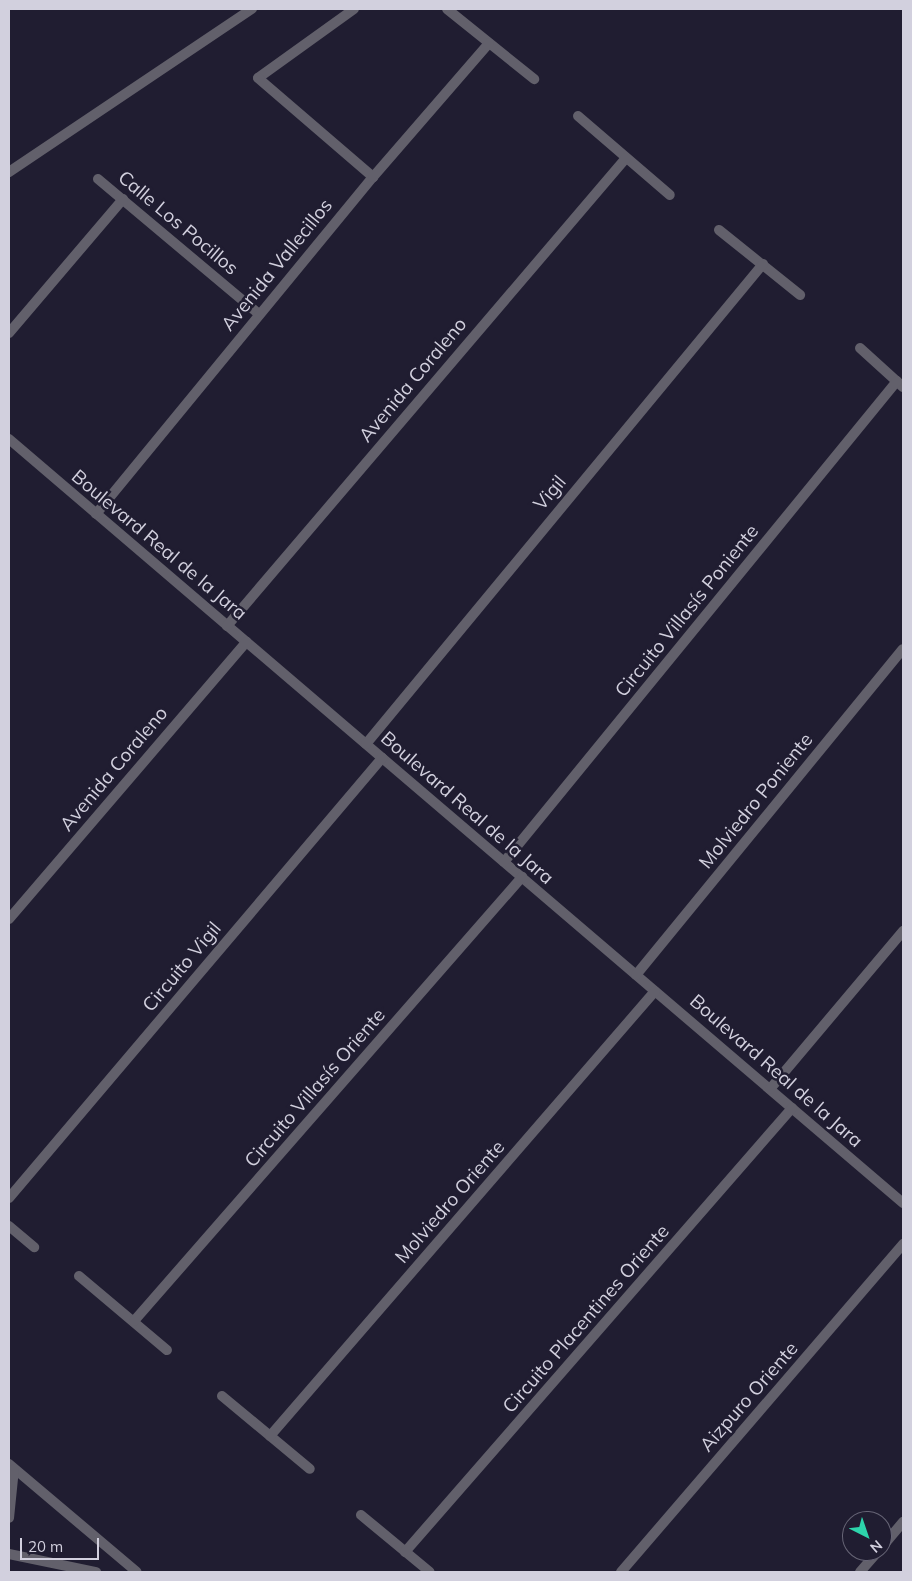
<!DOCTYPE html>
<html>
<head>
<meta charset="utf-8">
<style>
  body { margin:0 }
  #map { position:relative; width:912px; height:1581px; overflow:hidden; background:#201d31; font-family:Mulish,sans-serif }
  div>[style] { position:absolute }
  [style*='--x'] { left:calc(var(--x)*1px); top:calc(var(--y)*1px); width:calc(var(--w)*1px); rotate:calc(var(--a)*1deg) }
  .minor>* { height:10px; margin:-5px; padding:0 5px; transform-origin:5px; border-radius:5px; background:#62606b }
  span { translate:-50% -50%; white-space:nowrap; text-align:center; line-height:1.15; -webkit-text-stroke:5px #201d31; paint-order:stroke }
  .street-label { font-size:19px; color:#d2d0de }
  .frame { position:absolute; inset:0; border:10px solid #d2d0de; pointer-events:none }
  .north { position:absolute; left:842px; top:1511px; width:50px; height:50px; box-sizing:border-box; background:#201d31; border:1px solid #676576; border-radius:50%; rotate:139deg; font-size:14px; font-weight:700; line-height:20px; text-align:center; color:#d2d0de }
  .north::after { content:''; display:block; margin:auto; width:18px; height:22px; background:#2dd4ab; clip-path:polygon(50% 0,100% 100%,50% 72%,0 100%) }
  .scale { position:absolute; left:20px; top:1538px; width:79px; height:22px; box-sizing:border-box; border:2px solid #d2d0de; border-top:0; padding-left:6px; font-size:15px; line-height:18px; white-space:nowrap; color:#d2d0de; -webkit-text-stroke:4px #201d31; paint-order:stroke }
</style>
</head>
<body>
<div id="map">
  <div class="minor">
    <div style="--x:354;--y:9;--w:118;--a:144.3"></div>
    <div style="--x:258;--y:78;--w:152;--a:40.7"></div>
    <div style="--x:447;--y:9;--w:112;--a:38.8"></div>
    <div style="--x:578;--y:116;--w:121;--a:40.7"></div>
    <div style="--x:9;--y:172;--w:293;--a:-33.9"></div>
    <div style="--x:98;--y:179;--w:210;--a:40"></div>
    <div style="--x:719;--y:230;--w:104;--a:38.7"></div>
    <div style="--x:9;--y:333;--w:176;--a:-49.6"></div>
    <div style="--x:860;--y:348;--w:58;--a:42.2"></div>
    <div style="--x:9;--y:439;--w:1176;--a:40.52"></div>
    <div style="--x:96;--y:514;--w:436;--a:-50.6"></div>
    <div style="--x:373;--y:177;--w:177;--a:-49.1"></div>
    <div style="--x:227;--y:626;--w:615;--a:-49.55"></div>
    <div style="--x:366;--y:744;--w:623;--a:-50.41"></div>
    <div style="--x:504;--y:862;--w:621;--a:-50.75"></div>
    <div style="--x:9;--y:919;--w:365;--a:-49.4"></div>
    <div style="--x:636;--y:975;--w:421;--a:-50.7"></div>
    <div style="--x:770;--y:1089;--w:207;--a:-49.9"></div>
    <div style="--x:9;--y:1198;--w:577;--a:-49.71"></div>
    <div style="--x:9;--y:1226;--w:33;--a:40"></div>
    <div style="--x:79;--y:1276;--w:115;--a:40.1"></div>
    <div style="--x:134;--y:1321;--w:590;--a:-48.85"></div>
    <div style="--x:222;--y:1396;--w:114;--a:39.7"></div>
    <div style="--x:270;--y:1436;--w:588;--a:-49.13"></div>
    <div style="--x:9;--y:1464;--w:167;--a:40.2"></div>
    <div style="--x:361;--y:1515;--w:89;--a:39.6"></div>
    <div style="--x:9;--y:1518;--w:49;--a:-84.2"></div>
    <div style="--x:882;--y:1547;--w:33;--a:-50"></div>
    <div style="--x:405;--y:1552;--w:589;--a:-48.92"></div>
    <div style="--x:9;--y:1554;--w:89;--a:11.7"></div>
    <div style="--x:621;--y:1572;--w:433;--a:-49.3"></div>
    <div style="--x:860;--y:1572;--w:28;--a:-49"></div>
  </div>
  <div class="street-label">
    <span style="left:178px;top:223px;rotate:40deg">Calle Los Pocillos</span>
    <span style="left:277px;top:265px;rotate:-51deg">Avenida Vallecillos</span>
    <span style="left:413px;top:380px;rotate:-50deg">Avenida Coraleno</span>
    <span style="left:550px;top:493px;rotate:-50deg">Vigil</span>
    <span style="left:159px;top:545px;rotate:40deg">Boulevard Real de la Jara</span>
    <span style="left:687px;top:611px;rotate:-51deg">Circuito Villasís Poniente</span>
    <span style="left:114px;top:769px;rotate:-50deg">Avenida Coraleno</span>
    <span style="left:756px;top:801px;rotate:-51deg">Molviedro Poniente</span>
    <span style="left:467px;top:808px;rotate:41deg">Boulevard Real de la Jara</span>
    <span style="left:182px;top:967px;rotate:-50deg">Circuito Vigil</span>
    <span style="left:776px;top:1071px;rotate:41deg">Boulevard Real de la Jara</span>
    <span style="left:315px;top:1088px;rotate:-49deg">Circuito Villasís Oriente</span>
    <span style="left:450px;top:1202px;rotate:-49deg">Molviedro Oriente</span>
    <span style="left:586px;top:1319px;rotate:-49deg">Circuito Placentines Oriente</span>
    <span style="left:749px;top:1397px;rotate:-49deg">Aizpuro Oriente</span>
  </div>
  <div class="frame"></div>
  <div class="north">N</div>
  <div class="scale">20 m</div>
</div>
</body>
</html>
